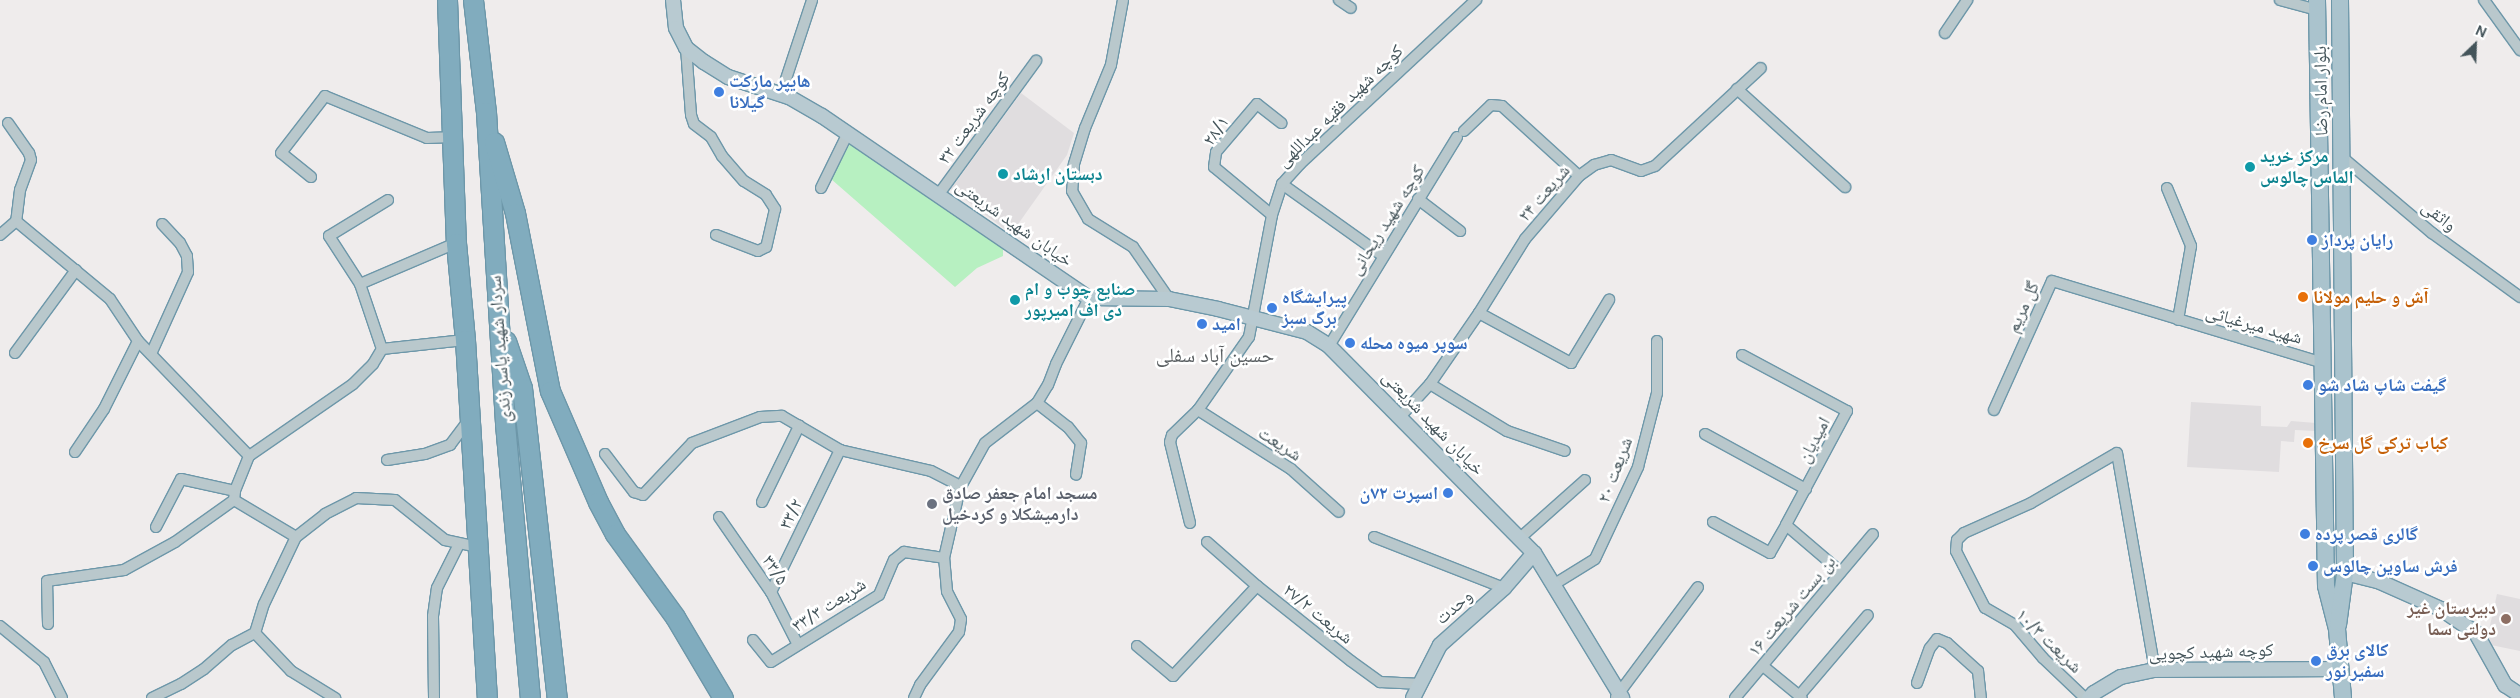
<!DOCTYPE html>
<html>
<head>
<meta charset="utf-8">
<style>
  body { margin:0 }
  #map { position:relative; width:2520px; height:698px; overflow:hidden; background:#efecec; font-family:"DM Sans","Noto Naskh Arabic",sans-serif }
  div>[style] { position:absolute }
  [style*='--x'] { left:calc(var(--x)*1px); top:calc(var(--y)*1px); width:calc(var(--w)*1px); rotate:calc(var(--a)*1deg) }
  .education>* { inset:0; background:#e0dddf }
  .green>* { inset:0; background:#b7f0c1 }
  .roads { filter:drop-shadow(1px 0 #6d97a9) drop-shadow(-1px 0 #6d97a9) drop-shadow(0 1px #6d97a9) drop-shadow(0 -1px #6d97a9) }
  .street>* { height:10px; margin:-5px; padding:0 5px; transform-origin:5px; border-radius:5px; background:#b9c8cc }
  .secondary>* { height:14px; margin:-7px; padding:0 7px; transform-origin:7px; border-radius:7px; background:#b8cad1 }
  .primary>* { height:16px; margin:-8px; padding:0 8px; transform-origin:8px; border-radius:8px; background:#aac3cd }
  .highway>* { height:19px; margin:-9.5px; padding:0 9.5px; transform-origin:9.5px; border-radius:9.5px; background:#81acbe }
  .dots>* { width:14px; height:14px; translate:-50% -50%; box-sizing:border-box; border:2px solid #fff; border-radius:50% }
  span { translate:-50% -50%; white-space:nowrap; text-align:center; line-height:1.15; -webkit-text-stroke:5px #fff; paint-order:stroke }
  .shop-label { font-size:18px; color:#366cbe; font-weight:700 }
  .left { translate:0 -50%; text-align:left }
  .right { translate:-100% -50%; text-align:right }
  .street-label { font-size:18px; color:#44545a }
  .culture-label { font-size:18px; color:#0d838f; font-weight:700 }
  .food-label { font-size:18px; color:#c56008; font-weight:700 }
  .worship-label { font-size:18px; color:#5b616d; font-weight:700 }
  .education-label { font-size:18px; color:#785e54; font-weight:700 }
  .quarter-label { font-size:20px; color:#595e61 }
  .north { position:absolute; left:2450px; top:20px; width:50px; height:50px; -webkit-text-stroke:4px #fff; paint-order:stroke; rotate:24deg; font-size:14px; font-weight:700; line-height:20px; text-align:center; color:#44545a }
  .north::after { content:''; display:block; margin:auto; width:18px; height:22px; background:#44545a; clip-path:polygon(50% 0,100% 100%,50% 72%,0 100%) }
</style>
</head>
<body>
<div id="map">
  <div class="education">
    <div style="clip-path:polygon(1021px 93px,1074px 133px,1067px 155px,1011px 234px,951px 189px)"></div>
    <div style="clip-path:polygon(2191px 402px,2261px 406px,2261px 426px,2287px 427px,2291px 421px,2316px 423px,2316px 431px,2295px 430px,2294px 442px,2281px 441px,2279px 472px,2187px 467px)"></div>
    <div style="clip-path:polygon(2497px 594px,2520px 599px,2520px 651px,2491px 645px,2487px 639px)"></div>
  </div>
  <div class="green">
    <div style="clip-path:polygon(852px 140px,1003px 247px,1003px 256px,977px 268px,955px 287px,831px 179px)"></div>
  </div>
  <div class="roads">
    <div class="street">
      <div style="--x:1123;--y:0;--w:66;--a:100.5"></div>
      <div style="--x:1111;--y:65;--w:68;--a:112.4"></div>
      <div style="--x:1085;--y:128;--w:39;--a:107"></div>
      <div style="--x:1074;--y:165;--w:26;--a:94"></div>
      <div style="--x:1072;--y:191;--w:32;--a:60"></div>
      <div style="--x:1088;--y:219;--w:53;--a:31.9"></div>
      <div style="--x:1133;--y:247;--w:63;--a:55.3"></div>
      <div style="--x:1339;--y:0;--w:14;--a:34"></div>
      <div style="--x:2280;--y:0;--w:38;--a:15"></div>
      <div style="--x:2484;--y:0;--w:62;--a:54.2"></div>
      <div style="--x:1945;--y:33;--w:40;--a:-56"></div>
      <div style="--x:686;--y:48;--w:67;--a:85.7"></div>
      <div style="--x:691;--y:115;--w:9;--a:72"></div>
      <div style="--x:694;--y:124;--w:21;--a:37"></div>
      <div style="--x:711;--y:137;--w:22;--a:60"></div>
      <div style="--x:722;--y:156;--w:33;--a:49"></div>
      <div style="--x:744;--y:181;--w:26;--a:32"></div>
      <div style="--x:766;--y:195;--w:17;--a:57"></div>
      <div style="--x:775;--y:209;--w:39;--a:103"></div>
      <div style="--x:766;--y:247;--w:9;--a:153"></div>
      <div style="--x:758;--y:251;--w:45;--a:-159.1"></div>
      <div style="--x:1737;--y:89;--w:146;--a:42.2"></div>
      <div style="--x:781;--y:94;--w:99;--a:-71.7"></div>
      <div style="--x:8;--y:123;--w:37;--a:55"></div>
      <div style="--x:29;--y:153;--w:7;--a:74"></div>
      <div style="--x:31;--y:160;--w:32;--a:110"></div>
      <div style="--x:20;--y:190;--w:31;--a:97"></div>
      <div style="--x:16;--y:221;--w:122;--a:39.7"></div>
      <div style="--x:110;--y:299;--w:50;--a:56.3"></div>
      <div style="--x:138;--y:341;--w:160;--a:46"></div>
      <div style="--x:249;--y:456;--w:126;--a:-34.7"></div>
      <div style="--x:353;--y:384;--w:28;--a:-45"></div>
      <div style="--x:373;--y:364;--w:17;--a:-59"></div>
      <div style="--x:382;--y:349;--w:83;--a:-6.2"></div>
      <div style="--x:1464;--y:131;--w:37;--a:-44"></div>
      <div style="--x:1491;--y:105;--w:11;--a:5"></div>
      <div style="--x:1502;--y:106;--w:104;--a:42.3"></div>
      <div style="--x:2342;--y:157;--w:118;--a:40.2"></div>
      <div style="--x:2432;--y:233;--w:109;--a:36"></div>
      <div style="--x:311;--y:177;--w:38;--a:-141"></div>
      <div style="--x:281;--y:153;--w:72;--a:-52.3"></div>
      <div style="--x:325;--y:96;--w:110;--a:22.4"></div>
      <div style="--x:427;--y:138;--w:25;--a:-2"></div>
      <div style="--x:1282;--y:184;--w:124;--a:35.5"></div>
      <div style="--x:821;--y:188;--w:61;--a:-63.9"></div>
      <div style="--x:2167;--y:188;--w:63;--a:67.5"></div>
      <div style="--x:2191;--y:246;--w:75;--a:100"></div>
      <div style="--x:939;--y:194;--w:165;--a:-53.9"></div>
      <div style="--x:1418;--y:199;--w:53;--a:37.3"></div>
      <div style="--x:388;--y:200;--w:69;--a:148.6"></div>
      <div style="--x:329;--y:236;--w:57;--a:57.1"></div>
      <div style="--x:360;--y:284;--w:104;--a:-23.1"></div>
      <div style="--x:1272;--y:215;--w:75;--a:-140.4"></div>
      <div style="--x:1214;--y:167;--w:15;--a:-82"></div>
      <div style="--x:1216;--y:152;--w:63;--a:-49.5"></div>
      <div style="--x:1257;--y:104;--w:31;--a:38"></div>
      <div style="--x:0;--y:235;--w:21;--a:-41"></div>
      <div style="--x:360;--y:284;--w:69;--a:71.3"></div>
      <div style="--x:1479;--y:313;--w:105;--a:28.5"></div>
      <div style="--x:1571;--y:363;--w:74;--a:-58.9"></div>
      <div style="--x:1329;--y:346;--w:245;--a:-58.5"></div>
      <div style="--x:15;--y:353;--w:103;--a:-53.7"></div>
      <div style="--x:151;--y:354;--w:90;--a:-65.7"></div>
      <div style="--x:188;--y:272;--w:16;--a:-94"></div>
      <div style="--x:187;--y:256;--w:15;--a:-118"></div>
      <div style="--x:180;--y:243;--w:26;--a:-133"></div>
      <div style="--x:1742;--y:355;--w:119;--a:28.1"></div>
      <div style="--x:1847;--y:411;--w:129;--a:118.2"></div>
      <div style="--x:1786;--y:525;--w:72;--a:40.5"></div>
      <div style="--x:1430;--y:384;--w:90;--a:31.4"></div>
      <div style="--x:1507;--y:431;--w:61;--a:19"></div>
      <div style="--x:1037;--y:403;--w:39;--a:38"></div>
      <div style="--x:1068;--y:427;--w:21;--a:51"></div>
      <div style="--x:1081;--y:443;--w:32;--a:99"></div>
      <div style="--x:1198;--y:410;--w:110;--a:32.4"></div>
      <div style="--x:1291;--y:469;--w:64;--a:41.9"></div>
      <div style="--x:1994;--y:410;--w:141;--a:-65.8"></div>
      <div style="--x:2052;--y:281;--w:281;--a:16.8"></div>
      <div style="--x:1400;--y:417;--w:45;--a:-47.7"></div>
      <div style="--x:1430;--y:384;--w:86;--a:-55.4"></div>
      <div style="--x:1479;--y:313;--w:87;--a:-58.1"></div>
      <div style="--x:1525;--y:239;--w:83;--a:-49.4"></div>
      <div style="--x:1579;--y:176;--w:19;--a:-36"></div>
      <div style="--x:1594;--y:165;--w:18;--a:-16"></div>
      <div style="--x:1611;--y:160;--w:32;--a:20"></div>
      <div style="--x:1641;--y:171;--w:15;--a:-20"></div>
      <div style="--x:1655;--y:166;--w:144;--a:-42.8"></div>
      <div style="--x:1705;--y:434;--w:115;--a:28.6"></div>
      <div style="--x:75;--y:452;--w:52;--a:-56"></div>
      <div style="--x:104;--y:409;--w:76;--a:-63.4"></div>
      <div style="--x:605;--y:454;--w:48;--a:52.7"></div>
      <div style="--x:634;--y:492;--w:9;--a:18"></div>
      <div style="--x:643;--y:495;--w:71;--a:-46.7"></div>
      <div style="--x:692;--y:443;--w:73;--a:-20.9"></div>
      <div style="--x:760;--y:417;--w:22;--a:-3"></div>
      <div style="--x:782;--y:416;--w:67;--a:30.4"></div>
      <div style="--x:840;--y:450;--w:93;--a:13"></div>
      <div style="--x:931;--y:471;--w:34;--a:27"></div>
      <div style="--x:249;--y:456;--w:38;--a:112"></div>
      <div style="--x:235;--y:491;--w:9;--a:96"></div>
      <div style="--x:234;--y:500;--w:72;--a:30.8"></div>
      <div style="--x:387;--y:460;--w:38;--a:-9"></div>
      <div style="--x:425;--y:454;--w:27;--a:-20"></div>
      <div style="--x:450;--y:445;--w:31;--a:-53"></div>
      <div style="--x:762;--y:502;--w:85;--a:-64"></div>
      <div style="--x:719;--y:517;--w:91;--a:55.3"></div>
      <div style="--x:771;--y:592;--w:59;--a:63"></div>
      <div style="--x:1713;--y:522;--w:65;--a:28.5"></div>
      <div style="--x:1770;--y:553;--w:32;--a:-60"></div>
      <div style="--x:1190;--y:523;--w:83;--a:-103.9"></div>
      <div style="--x:1170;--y:442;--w:7;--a:-74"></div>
      <div style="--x:1172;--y:435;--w:36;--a:-44"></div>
      <div style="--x:1198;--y:410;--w:89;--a:-55.1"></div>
      <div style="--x:1249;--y:337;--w:124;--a:-79.3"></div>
      <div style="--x:1272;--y:215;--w:33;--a:-72"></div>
      <div style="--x:1282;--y:184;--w:27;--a:-48"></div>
      <div style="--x:1300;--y:164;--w:241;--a:-43"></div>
      <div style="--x:156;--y:527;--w:54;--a:-62.5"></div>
      <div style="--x:181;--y:479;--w:55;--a:12.5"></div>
      <div style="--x:1374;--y:537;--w:140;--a:21.4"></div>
      <div style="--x:1520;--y:538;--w:87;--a:-41.7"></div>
      <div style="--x:1207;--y:542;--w:67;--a:41.3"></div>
      <div style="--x:1257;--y:586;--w:120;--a:38.6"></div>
      <div style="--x:1351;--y:661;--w:36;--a:36"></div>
      <div style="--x:1380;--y:682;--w:41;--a:2.8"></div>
      <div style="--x:1553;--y:585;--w:49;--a:-31.8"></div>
      <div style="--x:1595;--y:559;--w:102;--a:-64.9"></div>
      <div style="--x:1638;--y:467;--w:76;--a:-75.6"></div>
      <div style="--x:1657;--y:393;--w:52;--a:-90"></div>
      <div style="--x:771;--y:592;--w:158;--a:-64.1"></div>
      <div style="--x:48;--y:624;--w:43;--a:-91.3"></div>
      <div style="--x:47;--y:581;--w:78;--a:-8.1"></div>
      <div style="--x:124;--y:570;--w:58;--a:-28.8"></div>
      <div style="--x:175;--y:542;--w:72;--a:-35.4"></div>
      <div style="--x:0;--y:626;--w:57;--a:39.3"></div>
      <div style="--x:44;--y:662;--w:40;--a:63.4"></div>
      <div style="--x:255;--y:633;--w:52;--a:46.5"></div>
      <div style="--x:291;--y:671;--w:52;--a:31.5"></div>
      <div style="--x:753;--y:640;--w:28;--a:51"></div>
      <div style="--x:771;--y:662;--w:127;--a:-31.8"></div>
      <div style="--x:879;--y:595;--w:38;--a:-67"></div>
      <div style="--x:894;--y:560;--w:13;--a:-39"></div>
      <div style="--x:904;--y:552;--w:40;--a:8.5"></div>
      <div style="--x:1137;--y:646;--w:47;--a:39.8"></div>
      <div style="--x:1173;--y:676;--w:123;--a:-47"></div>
      <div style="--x:1763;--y:666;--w:50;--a:39.4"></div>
      <div style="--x:1917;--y:683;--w:37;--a:-70"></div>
      <div style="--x:1930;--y:648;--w:11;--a:-52"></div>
      <div style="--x:1937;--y:639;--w:11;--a:22"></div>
      <div style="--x:1947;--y:643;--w:42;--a:42.1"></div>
      <div style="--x:1978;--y:671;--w:27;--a:84"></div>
      <div style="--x:1799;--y:696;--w:106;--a:-49.6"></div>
      <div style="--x:1616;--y:697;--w:137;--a:-53.3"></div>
      <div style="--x:152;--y:698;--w:32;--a:-26"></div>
      <div style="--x:181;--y:684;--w:27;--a:-33"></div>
      <div style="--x:204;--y:669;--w:37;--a:-41"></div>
      <div style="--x:232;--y:645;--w:26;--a:-28"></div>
      <div style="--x:255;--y:633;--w:30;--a:-73"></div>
      <div style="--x:264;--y:604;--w:74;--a:-64.5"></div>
      <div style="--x:296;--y:537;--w:37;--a:-38"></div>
      <div style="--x:325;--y:514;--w:35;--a:-27"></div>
      <div style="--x:356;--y:498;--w:39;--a:3"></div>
      <div style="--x:395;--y:500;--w:64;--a:38.7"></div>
      <div style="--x:445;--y:540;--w:33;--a:12"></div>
      <div style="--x:434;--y:698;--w:82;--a:-90.7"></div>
      <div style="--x:433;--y:616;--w:28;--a:-82"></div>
      <div style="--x:437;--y:588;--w:49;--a:-63.4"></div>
      <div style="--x:914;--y:698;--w:14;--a:-65"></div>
      <div style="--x:920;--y:685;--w:66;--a:-53.7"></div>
      <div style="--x:959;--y:632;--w:13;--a:-81"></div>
      <div style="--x:961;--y:619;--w:31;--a:-117"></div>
      <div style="--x:947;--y:591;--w:33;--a:-95"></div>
      <div style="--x:944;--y:558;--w:72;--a:-77.1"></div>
      <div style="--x:960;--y:488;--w:51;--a:-60.9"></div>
      <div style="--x:985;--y:443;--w:66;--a:-37.6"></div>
      <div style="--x:1037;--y:403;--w:21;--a:-59"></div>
      <div style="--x:1048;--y:385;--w:22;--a:-69"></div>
      <div style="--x:1056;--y:364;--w:74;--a:-63.4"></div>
      <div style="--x:1735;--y:698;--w:214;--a:-49.9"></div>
      <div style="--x:2085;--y:698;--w:58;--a:-136.4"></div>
      <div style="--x:2043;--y:658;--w:43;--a:-130.3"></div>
      <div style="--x:2015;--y:625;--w:34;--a:-150"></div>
      <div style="--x:1985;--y:608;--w:64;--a:-117"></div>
      <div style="--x:1956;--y:551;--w:11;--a:-85"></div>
      <div style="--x:1957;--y:540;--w:10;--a:-45"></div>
      <div style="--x:1964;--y:533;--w:73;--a:-24.1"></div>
      <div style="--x:2031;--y:503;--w:99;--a:-30.2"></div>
      <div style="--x:2117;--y:453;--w:220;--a:80.1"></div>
    </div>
    <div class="secondary">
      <div style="--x:673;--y:0;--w:28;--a:84"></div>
      <div style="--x:676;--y:28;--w:22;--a:63"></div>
      <div style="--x:686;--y:48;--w:23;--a:38"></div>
      <div style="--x:704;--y:62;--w:28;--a:32"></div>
      <div style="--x:728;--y:77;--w:64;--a:18.2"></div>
      <div style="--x:789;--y:97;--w:38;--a:30"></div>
      <div style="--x:822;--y:116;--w:323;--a:34.3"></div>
      <div style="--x:1089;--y:298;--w:80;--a:0.7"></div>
      <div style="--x:1169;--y:299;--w:50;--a:11.5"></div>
      <div style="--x:1218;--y:309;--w:92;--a:14.5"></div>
      <div style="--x:1307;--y:332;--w:26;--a:32"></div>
      <div style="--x:1329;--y:346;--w:291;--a:45.3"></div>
      <div style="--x:1534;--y:553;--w:170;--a:58.7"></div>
      <div style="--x:2345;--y:573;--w:34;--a:14"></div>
      <div style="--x:2378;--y:581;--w:69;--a:24"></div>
      <div style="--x:2441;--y:609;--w:42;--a:34.4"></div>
      <div style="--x:2476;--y:633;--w:60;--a:60.9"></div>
      <div style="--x:2505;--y:685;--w:18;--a:34"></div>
      <div style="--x:1413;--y:698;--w:59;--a:-63"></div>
      <div style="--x:1440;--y:645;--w:86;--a:-41.7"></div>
      <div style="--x:1504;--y:588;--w:46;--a:-49.4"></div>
      <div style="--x:2089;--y:698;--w:7;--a:-45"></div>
      <div style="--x:2094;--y:693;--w:31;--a:-31"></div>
      <div style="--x:2121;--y:677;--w:35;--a:-12"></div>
      <div style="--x:2155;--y:670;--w:185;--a:-0.3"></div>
    </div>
    <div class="primary">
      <div style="--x:2317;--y:0;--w:586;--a:89.12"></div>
      <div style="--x:2326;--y:586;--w:44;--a:75.7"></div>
      <div style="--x:2337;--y:629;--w:69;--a:85"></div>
      <div style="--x:2338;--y:625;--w:52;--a:-82.3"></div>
      <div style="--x:2345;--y:573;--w:573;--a:-90.5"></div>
    </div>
    <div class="highway">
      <div style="--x:447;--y:0;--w:243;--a:87.9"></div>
      <div style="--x:456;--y:243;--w:97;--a:84.7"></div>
      <div style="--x:465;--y:340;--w:359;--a:86.5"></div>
      <div style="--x:473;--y:0;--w:113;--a:83.4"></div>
      <div style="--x:486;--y:112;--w:313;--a:86.5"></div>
      <div style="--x:505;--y:424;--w:275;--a:84.8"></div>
      <div style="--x:494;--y:142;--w:74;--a:73.5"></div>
      <div style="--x:515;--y:213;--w:181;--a:78.9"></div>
      <div style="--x:550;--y:391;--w:121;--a:66.6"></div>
      <div style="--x:598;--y:502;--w:36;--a:62"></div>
      <div style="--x:615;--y:534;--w:102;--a:54.1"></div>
      <div style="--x:675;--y:617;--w:94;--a:59.3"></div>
      <div style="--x:506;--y:341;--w:50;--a:71.2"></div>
      <div style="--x:522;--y:388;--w:312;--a:83.6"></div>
    </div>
  </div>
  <div class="dots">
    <div style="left:719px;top:92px;background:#3f7fe0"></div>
    <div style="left:2250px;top:167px;background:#0f9aa8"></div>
    <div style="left:1003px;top:174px;background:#0f9aa8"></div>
    <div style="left:2312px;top:240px;background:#3f7fe0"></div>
    <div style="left:2303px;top:297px;background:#e8710a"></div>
    <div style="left:1015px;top:300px;background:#0f9aa8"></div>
    <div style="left:1272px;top:308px;background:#3f7fe0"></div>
    <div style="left:1202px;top:324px;background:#3f7fe0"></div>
    <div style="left:1350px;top:343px;background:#3f7fe0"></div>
    <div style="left:2308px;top:385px;background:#3f7fe0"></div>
    <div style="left:2308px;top:443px;background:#e8710a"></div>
    <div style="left:1448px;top:493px;background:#3f7fe0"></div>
    <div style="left:932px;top:504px;background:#6b7280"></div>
    <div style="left:2305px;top:534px;background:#3f7fe0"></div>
    <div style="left:2313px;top:566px;background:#3f7fe0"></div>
    <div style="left:2506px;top:619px;background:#8d6e63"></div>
    <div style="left:2316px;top:661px;background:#3f7fe0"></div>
  </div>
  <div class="shop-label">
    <span class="left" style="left:729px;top:92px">هایپر مارکت<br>گیلانا</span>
    <span class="left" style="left:2322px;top:240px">رایان پرداز</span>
    <span class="left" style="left:1282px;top:308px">پیرایشگاه<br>برگ سبز</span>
    <span class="left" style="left:1212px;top:324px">امید</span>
    <span class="left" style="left:1360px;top:343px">سوپر میوه محله</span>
    <span class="left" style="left:2318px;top:385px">گیفت شاپ شاد شو</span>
    <span class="right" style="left:1438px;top:493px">اسپرت ۷۲ن</span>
    <span class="left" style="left:2315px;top:534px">گالری قصر پرده</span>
    <span class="left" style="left:2323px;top:566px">فرش ساوین چالوس</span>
    <span class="left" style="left:2326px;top:661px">کالای برق<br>سفیر نور</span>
  </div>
  <div class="street-label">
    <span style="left:2321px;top:91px;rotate:-91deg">بلوار امام رضا</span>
    <span style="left:1340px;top:106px;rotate:-44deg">کوچه شهید فقیه عبداللهی</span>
    <span style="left:974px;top:118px;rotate:-54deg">کوچه شریعت ۳۲</span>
    <span style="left:1216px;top:131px;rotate:-55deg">۲۸/۱</span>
    <span style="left:1544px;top:193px;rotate:-49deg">شریعت ۲۴</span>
    <span style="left:2439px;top:216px;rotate:38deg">واثقی</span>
    <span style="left:1387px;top:220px;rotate:-58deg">کوچه شهید ریحانی</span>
    <span style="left:1014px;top:223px;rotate:35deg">خیابان شهید شریعتی</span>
    <span style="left:2023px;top:307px;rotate:-65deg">گل مریم</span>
    <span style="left:2254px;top:325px;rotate:16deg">شهید میرغیاثی</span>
    <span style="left:500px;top:349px;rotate:-94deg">سردار شهید یاسر زندی</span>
    <span style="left:1433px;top:423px;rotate:46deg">خیابان شهید شریعتی</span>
    <span style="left:1814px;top:440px;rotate:-62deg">امیدیان</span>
    <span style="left:1280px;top:444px;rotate:33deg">شریعت</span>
    <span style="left:1615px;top:470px;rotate:-69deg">شریعت ۲۰</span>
    <span style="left:791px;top:514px;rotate:-64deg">۳۳/۲</span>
    <span style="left:775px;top:570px;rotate:57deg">۳۳/۵</span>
    <span style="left:829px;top:605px;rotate:-33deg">شریعت ۳۳/۳</span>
    <span style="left:1792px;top:606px;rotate:-50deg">بن بست شریعت ۱۶</span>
    <span style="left:1454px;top:607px;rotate:-41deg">وحدت</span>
    <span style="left:1318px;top:614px;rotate:39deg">شریعت ۲۷/۲</span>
    <span style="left:2049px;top:641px;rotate:44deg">شریعت ۱۰/۳</span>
    <span style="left:2211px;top:652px;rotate:-2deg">کوچه شهید کچویی</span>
  </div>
  <div class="culture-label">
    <span class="left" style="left:2260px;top:167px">مرکز خرید<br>الماس چالوس</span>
    <span class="left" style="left:1013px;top:174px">دبستان ارشاد</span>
    <span class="left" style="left:1025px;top:300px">صنایع چوب و ام<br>دی اف امیرپور</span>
  </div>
  <div class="food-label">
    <span class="left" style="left:2313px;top:297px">آش و حلیم مولانا</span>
    <span class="left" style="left:2318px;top:443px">کباب ترکی گل سرخ</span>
  </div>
  <div class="worship-label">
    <span class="left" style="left:942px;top:504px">مسجد امام جعفر صادق<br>دارمیشکلا و کردخیل</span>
  </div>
  <div class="education-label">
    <span class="right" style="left:2496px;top:619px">دبیرستان غیر<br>دولتی سما</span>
  </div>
  <div class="quarter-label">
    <span style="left:1215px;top:355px">حسین آباد سفلی</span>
  </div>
  <div class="north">N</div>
</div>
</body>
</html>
